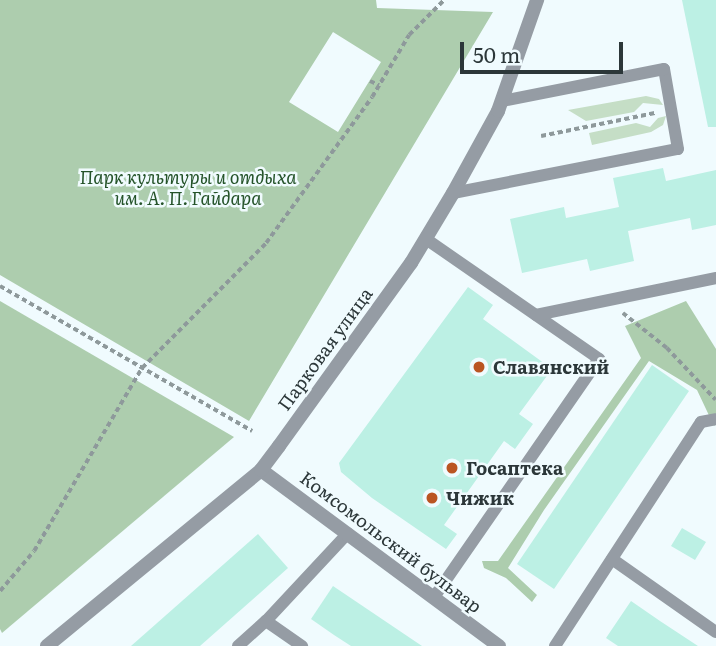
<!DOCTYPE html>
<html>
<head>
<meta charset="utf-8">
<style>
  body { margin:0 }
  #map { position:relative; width:716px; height:646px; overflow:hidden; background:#f0fbfe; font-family:Literata,serif }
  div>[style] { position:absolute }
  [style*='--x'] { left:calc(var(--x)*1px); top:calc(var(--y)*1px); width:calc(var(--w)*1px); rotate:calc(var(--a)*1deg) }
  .green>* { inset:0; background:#c5dec6 }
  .forest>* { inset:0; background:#adcdae }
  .building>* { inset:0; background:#bcf0e4 }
  .path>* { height:3.5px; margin-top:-1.75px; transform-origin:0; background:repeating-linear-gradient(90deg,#8e999b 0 5px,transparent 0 8.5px) }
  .service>* { height:12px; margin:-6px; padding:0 6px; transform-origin:6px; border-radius:6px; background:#959ca4 }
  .tertiary>* { height:14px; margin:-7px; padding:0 7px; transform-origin:7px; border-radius:7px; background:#959ca4 }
  .dots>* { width:19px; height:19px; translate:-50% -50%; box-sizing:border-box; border:4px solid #f0fbfe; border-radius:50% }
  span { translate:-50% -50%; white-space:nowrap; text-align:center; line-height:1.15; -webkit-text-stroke:5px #f0fbfe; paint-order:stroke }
  .park-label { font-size:18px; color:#245329; font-style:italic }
  .street-label { font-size:18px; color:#2c3739 }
  .poi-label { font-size:18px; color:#2c3739; font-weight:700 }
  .left { translate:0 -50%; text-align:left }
  .scale { position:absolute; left:460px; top:42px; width:163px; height:32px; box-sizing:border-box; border:4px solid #2c3739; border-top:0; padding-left:9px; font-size:21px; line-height:24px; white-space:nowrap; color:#2c3739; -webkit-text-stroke:5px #f0fbfe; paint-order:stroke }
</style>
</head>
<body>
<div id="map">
  <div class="green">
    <div style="clip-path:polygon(646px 96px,659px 99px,663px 105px,643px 103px,634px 112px,586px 121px,568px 110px)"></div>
    <div style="clip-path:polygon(666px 116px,663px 125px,651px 132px,592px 145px,589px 133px,636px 123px,650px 127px,658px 118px)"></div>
  </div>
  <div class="forest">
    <div style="clip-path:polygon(evenodd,0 0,376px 0,377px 8px,493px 12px,249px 421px,0 275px,0 0,333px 32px,381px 62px,338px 132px,289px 102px,333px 32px)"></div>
    <div style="clip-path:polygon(0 301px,234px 437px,2px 633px,0 629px)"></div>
    <div style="clip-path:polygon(686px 301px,716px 349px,716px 424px,714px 426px,697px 390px,649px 361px,544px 510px,508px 568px,537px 595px,532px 602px,506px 578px,484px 568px,482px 561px,498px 561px,641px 358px,625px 326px)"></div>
  </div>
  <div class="building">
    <div style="clip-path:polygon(682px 0,716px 0,716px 127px,708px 127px)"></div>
    <div style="clip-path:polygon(663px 168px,666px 181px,716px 170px,716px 225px,692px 230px,690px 218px,628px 231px,634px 261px,590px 271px,587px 259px,522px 273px,510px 219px,564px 207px,566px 218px,619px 207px,613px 178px)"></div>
    <div style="clip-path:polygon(468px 287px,493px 305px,483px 319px,552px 369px,519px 414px,533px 424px,515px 449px,504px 441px,444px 525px,457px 534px,446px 549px,372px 498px,341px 472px,339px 463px)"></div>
    <div style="clip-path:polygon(652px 365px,689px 391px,554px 589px,517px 564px)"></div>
    <div style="clip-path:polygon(682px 528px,706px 542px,695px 560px,671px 546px)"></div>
    <div style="clip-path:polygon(258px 534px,288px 568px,260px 593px,200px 646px,131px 646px)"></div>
    <div style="clip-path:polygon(333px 586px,422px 646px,351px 646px,334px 635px,311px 619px)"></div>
    <div style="clip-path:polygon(631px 601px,660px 621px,698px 646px,618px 646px,606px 638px)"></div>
  </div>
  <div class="path">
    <div style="--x:370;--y:81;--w:10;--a:24"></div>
    <div style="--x:541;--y:136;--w:116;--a:-11.4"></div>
    <div style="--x:0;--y:286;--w:291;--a:29.9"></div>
    <div style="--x:623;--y:313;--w:56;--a:38.5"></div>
    <div style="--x:667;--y:348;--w:71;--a:46.7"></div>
    <div style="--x:0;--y:591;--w:52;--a:-49.6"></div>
    <div style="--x:34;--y:551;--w:212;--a:-59.5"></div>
    <div style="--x:142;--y:368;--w:176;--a:-45.2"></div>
    <div style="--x:266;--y:243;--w:180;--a:-54"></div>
    <div style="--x:372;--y:97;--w:72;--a:-59.2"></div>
    <div style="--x:409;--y:35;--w:49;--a:-45"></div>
  </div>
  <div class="service">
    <div style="--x:453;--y:193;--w:229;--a:-11.1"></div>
    <div style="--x:678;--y:149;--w:81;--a:-99.9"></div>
    <div style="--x:664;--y:69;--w:165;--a:168.8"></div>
    <div style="--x:426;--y:239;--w:211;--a:34.7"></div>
    <div style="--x:599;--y:359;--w:290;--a:124.7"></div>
    <div style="--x:536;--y:315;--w:184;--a:-11.6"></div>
    <div style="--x:612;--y:559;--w:127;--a:35.1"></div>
    <div style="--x:266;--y:621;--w:120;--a:-47"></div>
    <div style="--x:238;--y:646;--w:38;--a:-42"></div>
    <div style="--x:266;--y:621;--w:44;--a:34.8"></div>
    <div style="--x:555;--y:646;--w:267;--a:-56.9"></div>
    <div style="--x:701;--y:422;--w:15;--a:-11"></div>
  </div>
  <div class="tertiary">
    <div style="--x:261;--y:470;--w:296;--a:36.5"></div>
    <div style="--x:47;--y:646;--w:277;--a:-39.4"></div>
    <div style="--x:261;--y:470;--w:30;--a:-53"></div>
    <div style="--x:279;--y:446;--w:226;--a:-54.2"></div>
    <div style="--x:411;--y:263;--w:82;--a:-59"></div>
    <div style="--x:453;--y:193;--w:94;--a:-61.2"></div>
    <div style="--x:498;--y:111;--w:118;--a:-70.6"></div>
  </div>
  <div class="dots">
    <div style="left:479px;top:367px;background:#ba5522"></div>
    <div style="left:452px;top:468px;background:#ba5522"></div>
    <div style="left:432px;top:498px;background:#ba5522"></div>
  </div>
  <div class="park-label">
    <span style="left:188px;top:188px">Парк культуры и отдыха<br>им. А. П. Гайдара</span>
  </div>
  <div class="street-label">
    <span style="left:325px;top:349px;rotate:-54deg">Парковая улица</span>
    <span style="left:391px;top:542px;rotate:37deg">Комсомольский бульвар</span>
  </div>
  <div class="poi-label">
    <span class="left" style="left:493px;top:367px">Славянский</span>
    <span class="left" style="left:466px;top:468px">Госаптека</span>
    <span class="left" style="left:446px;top:498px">Чижик</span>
  </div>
  <div class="scale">50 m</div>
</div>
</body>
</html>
